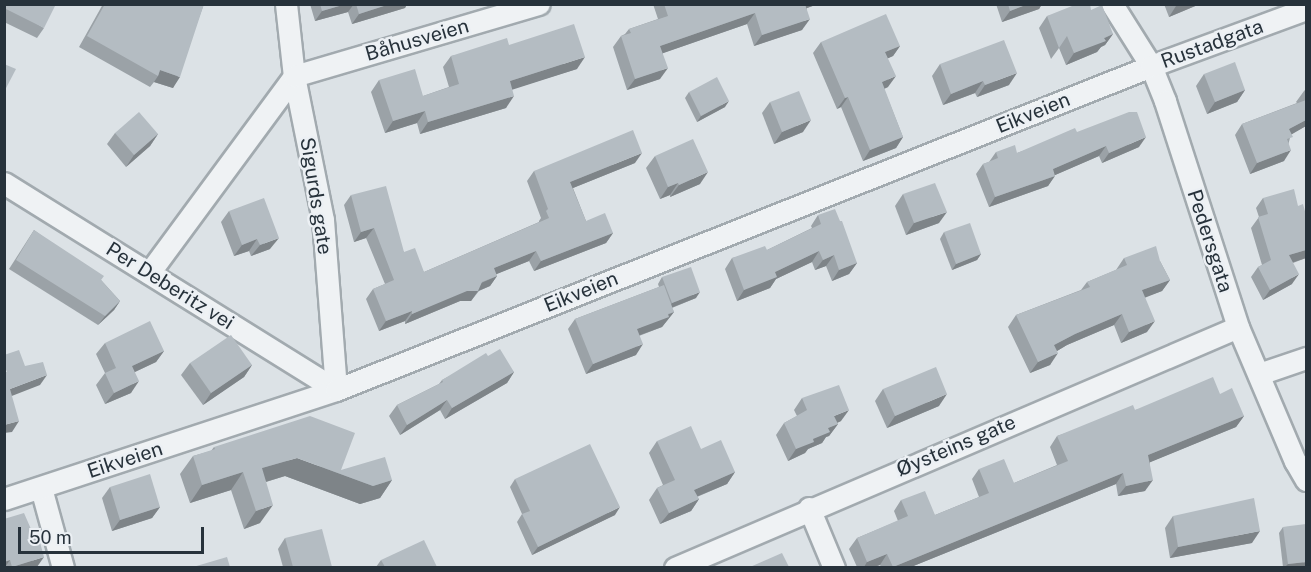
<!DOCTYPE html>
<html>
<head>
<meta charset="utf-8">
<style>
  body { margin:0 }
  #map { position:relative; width:1311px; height:572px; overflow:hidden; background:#dce2e6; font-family:"Public Sans",sans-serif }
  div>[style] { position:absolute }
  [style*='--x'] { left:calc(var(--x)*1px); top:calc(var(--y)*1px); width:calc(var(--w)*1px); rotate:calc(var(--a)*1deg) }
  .roads { filter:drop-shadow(2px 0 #a2aaaf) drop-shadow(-2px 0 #a2aaaf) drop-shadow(0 2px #a2aaaf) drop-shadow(0 -2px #a2aaaf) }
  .minor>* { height:21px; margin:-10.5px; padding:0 10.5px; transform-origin:10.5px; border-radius:10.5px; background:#eff2f4 }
  .wall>* { inset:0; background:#9ba2a7 }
  .shaded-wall>* { inset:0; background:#7e8488 }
  .building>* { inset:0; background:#b4bcc2 }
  span { translate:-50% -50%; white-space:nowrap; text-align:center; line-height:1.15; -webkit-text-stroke:5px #ecf0f4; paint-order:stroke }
  .street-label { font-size:20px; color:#27323b }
  .frame { position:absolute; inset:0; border:6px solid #27323b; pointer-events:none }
  .scale { position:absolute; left:18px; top:527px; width:186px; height:27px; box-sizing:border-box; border:3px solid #27323b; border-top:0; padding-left:8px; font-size:18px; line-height:21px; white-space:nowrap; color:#27323b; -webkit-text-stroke:4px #ecf0f4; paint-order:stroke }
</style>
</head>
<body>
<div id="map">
  <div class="roads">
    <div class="minor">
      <div style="--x:286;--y:4;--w:72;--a:83.7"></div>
      <div style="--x:294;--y:76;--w:147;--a:78.6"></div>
      <div style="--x:323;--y:220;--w:170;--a:85.6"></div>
      <div style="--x:1112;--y:4;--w:73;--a:57.8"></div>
      <div style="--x:1151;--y:66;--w:38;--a:68"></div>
      <div style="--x:1165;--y:101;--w:237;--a:72.1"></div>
      <div style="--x:1238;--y:327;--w:146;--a:67"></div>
      <div style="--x:1295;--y:461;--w:22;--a:60"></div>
      <div style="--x:4;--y:183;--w:391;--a:31.9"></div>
      <div style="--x:149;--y:273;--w:245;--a:-53.6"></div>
      <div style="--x:294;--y:76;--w:255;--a:-16.4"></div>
      <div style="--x:1259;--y:374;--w:50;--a:-18.8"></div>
      <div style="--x:41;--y:488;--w:83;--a:74.6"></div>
      <div style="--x:4;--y:499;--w:349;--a:-18.2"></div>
      <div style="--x:336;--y:390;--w:877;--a:-21.68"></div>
      <div style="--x:1151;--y:66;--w:165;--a:-20.2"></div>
      <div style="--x:809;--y:508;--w:65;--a:67.4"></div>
      <div style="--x:675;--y:568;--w:612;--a:-23.17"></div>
    </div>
  </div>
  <div class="wall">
    <div style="clip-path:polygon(4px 4px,44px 28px,37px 38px,4px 22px)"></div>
    <div style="clip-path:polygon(103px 4px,204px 4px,173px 88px,154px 82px,150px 87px,79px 47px)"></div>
    <div style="clip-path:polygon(310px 4px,407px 4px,405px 8px,352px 24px,348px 12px,315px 21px)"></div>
    <div style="clip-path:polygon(653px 4px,818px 4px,807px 8px,802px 30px,754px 46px,747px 24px,663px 53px,660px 79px,627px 90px,613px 47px,621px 36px,625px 34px,629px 29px,658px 19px)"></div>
    <div style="clip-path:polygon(996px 4px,1042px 4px,1039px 9px,1002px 22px)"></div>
    <div style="clip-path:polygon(1164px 4px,1200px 4px,1169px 17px)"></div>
    <div style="clip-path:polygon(1091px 10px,1113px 34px,1105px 45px,1101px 47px,1097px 52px,1066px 65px,1059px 48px,1051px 59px,1039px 28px,1047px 16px)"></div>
    <div style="clip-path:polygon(821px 42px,900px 46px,893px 56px,888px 58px,888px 87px,884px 89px,903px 137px,896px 148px,863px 161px,841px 107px,837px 109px,813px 53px)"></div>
    <div style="clip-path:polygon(509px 45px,577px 69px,512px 89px,506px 108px,420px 134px,417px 123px,385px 133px,371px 92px,379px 80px,423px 96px,449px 87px,443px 67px,451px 56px)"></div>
    <div style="clip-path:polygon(940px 64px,1009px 85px,977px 97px,975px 93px,943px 105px,932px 76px)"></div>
    <div style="clip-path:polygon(1204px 74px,1245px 90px,1237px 102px,1207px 114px,1196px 86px)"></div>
    <div style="clip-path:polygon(1306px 89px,1306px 126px,1291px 134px,1284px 161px,1250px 174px,1235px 135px,1242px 124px,1297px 103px,1296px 102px,1304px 91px)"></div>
    <div style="clip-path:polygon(689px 92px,725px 107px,697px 122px,685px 98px)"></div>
    <div style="clip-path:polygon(770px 102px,803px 132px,774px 144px,762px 113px)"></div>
    <div style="clip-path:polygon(1077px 132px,1139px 147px,1102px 163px,1099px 156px,1055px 175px,1048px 186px,989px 207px,976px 174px,983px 164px,989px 162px,996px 152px,1017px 153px)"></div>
    <div style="clip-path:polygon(115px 133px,158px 134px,150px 146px,126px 167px,107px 144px)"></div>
    <div style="clip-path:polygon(655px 156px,700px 184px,670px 197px,670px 195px,660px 199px,646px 168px)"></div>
    <div style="clip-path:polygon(635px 163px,573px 188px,586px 221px,613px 233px,606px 243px,534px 271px,529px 261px,496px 274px,497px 276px,490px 286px,479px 291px,471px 301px,460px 301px,405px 324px,405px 321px,379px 331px,366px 299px,373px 289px,385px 284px,366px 238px,354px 242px,344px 205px,351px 195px,404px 252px,424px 272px,539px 222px,539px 221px,541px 218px,527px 181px,534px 171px)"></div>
    <div style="clip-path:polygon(903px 194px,939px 223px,906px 235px,895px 206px)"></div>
    <div style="clip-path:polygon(1263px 198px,1298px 206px,1306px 215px,1306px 258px,1293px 263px,1292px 284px,1263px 300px,1251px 277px,1258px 267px,1262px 265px,1251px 228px,1259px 217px,1256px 208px)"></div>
    <div style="clip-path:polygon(229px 211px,270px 249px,251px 256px,249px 251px,234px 256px,221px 222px)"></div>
    <div style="clip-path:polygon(818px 215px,857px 263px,849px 274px,832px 281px,826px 266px,815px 270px,812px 262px,776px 279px,770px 288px,737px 301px,725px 269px,732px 258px,767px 250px,812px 228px,811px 226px)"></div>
    <div style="clip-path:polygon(34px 230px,101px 280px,120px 301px,114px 310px,98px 325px,9px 269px)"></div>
    <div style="clip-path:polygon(944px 232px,981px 254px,977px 260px,952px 270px,940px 239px)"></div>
    <div style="clip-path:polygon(1124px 258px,1160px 261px,1170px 280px,1162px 291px,1145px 297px,1147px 332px,1121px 343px,1114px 325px,1067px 345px,1057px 351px,1050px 365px,1030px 373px,1008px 327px,1016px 315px,1081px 290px,1087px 282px,1116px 270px)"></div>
    <div style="clip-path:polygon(662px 277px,696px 298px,672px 308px,674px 312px,662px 327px,639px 336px,636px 355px,586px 374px,568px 329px,575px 319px,659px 287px,658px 284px)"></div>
    <div style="clip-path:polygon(105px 343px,164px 351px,156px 362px,135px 372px,131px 393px,105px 404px,96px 385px,105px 373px,96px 354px)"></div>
    <div style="clip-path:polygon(488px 356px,514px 372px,507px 383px,445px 419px,440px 410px,400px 435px,389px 416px,397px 405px,439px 384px,442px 380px)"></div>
    <div style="clip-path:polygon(190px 363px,252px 365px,244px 377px,203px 405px,181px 375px)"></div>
    <div style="clip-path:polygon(883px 389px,939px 406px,887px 428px,875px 401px)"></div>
    <div style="clip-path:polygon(1220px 394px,1244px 416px,1236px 427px,1150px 462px,1145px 491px,1118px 496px,1116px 484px,911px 567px,881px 567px,880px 565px,874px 567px,857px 567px,849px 549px,857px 538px,898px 521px,894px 511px,901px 500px,935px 515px,979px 497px,972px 479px,979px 469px,1014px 483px,1057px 465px,1050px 447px,1057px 436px,1135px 410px)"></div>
    <div style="clip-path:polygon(802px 398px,841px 421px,837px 423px,838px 424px,829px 436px,826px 437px,822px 443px,808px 449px,805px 453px,788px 461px,776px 435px,784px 423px,797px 416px,794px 410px)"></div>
    <div style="clip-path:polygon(657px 441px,701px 449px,735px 472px,727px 484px,697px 497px,699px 499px,691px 511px,660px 524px,649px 500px,657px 488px,663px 485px,649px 453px)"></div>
    <div style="clip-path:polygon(214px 447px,341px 470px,392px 480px,380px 498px,360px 504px,285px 476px,266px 482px,260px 523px,244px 529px,231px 490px,190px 503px,180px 474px,193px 456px,211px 451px)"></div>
    <div style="clip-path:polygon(515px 479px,615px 515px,532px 555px,517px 522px,522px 514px,510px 487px)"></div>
    <div style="clip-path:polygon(110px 487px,160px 507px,152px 518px,112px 531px,102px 498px)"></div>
    <div style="clip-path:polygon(1173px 516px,1252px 543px,1170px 558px,1165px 528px)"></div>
    <div style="clip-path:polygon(4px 519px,37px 567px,4px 567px)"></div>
    <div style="clip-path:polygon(1283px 527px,1306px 567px,1283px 567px,1279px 533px)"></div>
    <div style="clip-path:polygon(285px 538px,332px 567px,283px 567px,278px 549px)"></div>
    <div style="clip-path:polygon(381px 560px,437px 567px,376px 567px)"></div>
  </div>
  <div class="shaded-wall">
    <div style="clip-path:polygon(346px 4px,354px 4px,348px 12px,315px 21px,322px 11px)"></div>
    <div style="clip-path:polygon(390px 4px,407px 4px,405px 8px,352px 24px,359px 14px)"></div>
    <div style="clip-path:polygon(802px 4px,818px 4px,796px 12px)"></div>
    <div style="clip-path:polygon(1028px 4px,1042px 4px,1039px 9px,1002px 22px,1010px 11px)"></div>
    <div style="clip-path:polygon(1180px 4px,1200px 4px,1169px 17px,1176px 6px)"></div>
    <div style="clip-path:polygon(755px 13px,747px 24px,652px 57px,660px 46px)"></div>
    <div style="clip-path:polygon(810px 19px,802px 30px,754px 46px,762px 35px)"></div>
    <div style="clip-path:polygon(1113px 34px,1105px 45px,1101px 47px,1097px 52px,1066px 65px,1074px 53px)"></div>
    <div style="clip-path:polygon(900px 46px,893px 56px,878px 63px,885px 52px)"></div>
    <div style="clip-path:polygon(585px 57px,577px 69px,502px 93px,510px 81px)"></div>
    <div style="clip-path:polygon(668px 68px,660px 79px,627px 90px,635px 79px)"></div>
    <div style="clip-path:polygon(160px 70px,180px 77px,173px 88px,154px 82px,158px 76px)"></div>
    <div style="clip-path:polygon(1017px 73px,1009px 85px,977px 97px,985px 85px)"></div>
    <div style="clip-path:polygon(896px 76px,888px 87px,874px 93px,882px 82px)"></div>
    <div style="clip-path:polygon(983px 81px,975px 93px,943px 105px,951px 94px)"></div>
    <div style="clip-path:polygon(1245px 90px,1237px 102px,1207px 114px,1215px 102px)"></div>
    <div style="clip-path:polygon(514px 96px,506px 108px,420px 134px,428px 122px)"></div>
    <div style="clip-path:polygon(848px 97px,841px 107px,837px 109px,845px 98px)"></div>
    <div style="clip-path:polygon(729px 101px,725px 107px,697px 122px,701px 116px)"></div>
    <div style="clip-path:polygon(425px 111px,417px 123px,385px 133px,393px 121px)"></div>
    <div style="clip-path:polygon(811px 120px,803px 132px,774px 144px,782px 132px)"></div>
    <div style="clip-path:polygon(1306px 120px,1306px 126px,1282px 140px,1289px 129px)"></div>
    <div style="clip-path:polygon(158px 134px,150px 146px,126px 167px,134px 155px)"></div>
    <div style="clip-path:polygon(903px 137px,896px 148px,863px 161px,870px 150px)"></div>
    <div style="clip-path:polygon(1146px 137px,1139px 147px,1102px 163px,1109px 153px)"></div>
    <div style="clip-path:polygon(1106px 146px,1099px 156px,1046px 179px,1053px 169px)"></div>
    <div style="clip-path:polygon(1291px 150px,1284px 161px,1250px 174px,1257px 163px)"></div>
    <div style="clip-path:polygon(642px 153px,635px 163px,563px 192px,570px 182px)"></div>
    <div style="clip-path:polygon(708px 172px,700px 184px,670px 197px,679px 185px)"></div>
    <div style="clip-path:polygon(1055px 176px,1048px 186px,989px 207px,995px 197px)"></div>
    <div style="clip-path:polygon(678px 183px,670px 195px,660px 199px,668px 187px)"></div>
    <div style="clip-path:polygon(947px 212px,939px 223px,906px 235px,914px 223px)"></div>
    <div style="clip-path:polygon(374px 228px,366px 238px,354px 242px,361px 232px)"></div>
    <div style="clip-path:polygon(613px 233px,606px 243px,534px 271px,541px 261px)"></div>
    <div style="clip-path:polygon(279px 238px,270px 249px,251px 256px,260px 245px)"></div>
    <div style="clip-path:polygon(257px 239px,249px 251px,234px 256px,242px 245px)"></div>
    <div style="clip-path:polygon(1306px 250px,1306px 258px,1282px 266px,1289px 255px)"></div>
    <div style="clip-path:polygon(536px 251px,529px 261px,487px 278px,494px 268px)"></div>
    <div style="clip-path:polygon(819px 251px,812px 262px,776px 279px,770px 288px,737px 301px,744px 290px,775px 272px)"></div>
    <div style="clip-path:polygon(981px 254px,977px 260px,952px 270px,956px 264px)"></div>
    <div style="clip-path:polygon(834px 255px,826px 266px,815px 270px,823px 260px)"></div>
    <div style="clip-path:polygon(857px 263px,849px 274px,832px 281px,839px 270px)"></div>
    <div style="clip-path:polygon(1299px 274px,1292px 284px,1263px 300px,1270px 290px)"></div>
    <div style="clip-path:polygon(497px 276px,490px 286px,478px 291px,471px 301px,460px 301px,405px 324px,412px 314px)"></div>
    <div style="clip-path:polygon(1170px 280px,1162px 291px,1134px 302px,1142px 290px)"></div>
    <div style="clip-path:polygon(700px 292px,696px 298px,668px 309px,672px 303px)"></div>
    <div style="clip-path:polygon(120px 301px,114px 310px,98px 325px,105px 316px)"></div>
    <div style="clip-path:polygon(412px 311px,405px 321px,379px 331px,386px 321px)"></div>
    <div style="clip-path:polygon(674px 312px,662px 327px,629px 339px,637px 329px)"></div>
    <div style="clip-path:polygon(1122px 314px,1114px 325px,1067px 345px,1047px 357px,1054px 345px,1075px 334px)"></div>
    <div style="clip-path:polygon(1155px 321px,1147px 332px,1121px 343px,1129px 332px)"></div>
    <div style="clip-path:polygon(643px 344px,636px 355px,586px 374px,593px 364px)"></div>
    <div style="clip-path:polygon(164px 351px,156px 362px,124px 377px,132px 366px)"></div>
    <div style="clip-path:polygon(1058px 353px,1050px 365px,1030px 373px,1038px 362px)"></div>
    <div style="clip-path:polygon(252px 365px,244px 377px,203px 405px,211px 393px)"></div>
    <div style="clip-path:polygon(514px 372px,507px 383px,445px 419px,452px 408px)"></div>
    <div style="clip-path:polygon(47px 375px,40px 385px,4px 399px,10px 389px)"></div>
    <div style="clip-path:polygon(139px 381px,131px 393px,105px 404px,114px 393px)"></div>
    <div style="clip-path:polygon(947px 394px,939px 406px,887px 428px,895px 416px)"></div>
    <div style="clip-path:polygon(447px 400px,440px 410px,400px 435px,407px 425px)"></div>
    <div style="clip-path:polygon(849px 410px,841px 421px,826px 428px,834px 416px)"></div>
    <div style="clip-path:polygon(1244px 416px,1236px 427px,1141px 466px,1148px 455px)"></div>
    <div style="clip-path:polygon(19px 421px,12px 432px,4px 433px,4px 425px)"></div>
    <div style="clip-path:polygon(838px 424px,829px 436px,826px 437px,822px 443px,808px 449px,805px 453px,788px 461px,796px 449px,828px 428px)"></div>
    <div style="clip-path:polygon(297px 458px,373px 486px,392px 480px,380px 498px,360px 504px,285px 476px,249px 487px,262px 468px)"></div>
    <div style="clip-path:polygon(243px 472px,231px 490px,190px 503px,202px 485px)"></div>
    <div style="clip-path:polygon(735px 472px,727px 484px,686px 501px,694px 490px)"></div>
    <div style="clip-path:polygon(1123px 473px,1116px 484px,911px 567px,893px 567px)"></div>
    <div style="clip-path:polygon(1153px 480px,1145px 491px,1118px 496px,1126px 486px)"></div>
    <div style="clip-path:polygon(699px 499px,691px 511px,660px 524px,669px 513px)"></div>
    <div style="clip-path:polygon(273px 505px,260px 523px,244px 529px,256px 511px)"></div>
    <div style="clip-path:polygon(160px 507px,152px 518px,112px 531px,120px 520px)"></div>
    <div style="clip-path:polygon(620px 507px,615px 515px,532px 555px,538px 547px)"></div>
    <div style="clip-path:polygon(1260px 531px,1252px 543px,1170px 558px,1178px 547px)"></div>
    <div style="clip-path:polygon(887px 554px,880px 565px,874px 567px,864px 567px,867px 562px)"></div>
    <div style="clip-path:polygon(44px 557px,37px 567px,12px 567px)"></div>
    <div style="clip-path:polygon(10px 560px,5px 567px,4px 567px,4px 562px)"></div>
    <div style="clip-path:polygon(1306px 562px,1306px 567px,1285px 567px,1288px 564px)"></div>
  </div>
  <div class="building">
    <div style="clip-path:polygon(4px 4px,56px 4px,44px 28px,4px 8px)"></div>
    <div style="clip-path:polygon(105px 4px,204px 4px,180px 77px,160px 70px,158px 76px,87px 36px)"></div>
    <div style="clip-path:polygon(320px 4px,346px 4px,322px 11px)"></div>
    <div style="clip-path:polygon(356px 4px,390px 4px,359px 14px)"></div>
    <div style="clip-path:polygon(664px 4px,805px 4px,810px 19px,762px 35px,755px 13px,660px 46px,668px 68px,635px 79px,621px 36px,631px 33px,629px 29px,668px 16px)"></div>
    <div style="clip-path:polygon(1008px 4px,1028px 4px,1010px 11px)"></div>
    <div style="clip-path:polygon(1077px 4px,1090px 4px,1091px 10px,1102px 5px,1113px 34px,1104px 38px,1106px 41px,1074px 53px,1067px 36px,1059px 48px,1047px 16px)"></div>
    <div style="clip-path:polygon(886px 14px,900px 46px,885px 52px,896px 76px,882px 82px,903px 137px,870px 150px,848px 97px,845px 98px,821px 42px)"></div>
    <div style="clip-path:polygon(574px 24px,585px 57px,510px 81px,514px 96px,428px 122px,425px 111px,393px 121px,379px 80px,415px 69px,423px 96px,459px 84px,451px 56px,507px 38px,509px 45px)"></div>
    <div style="clip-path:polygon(1004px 40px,1017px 73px,985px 85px,983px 81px,951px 94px,940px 64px)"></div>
    <div style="clip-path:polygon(1235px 62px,1245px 90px,1215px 102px,1204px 74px)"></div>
    <div style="clip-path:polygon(4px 64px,16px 69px,4px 92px)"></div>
    <div style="clip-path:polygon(717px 77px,729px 101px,701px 116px,689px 92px)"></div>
    <div style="clip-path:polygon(799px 91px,811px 120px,782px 132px,770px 102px)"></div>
    <div style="clip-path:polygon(1306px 100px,1306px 120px,1289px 129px,1293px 137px,1287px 139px,1291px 150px,1257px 163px,1242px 124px)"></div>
    <div style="clip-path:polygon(139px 112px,158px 134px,134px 155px,115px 133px)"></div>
    <div style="clip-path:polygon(1129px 112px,1137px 112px,1146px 137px,1109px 153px,1106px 146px,1053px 169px,1055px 176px,995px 197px,983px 164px,998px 158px,996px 152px,1015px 145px,1017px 153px,1075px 128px,1077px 132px)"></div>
    <div style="clip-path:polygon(633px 130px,642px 153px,570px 182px,586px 221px,605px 213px,613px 233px,541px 261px,536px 251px,494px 268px,497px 276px,482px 282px,478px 291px,467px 291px,412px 314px,412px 311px,386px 321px,373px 289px,394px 280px,374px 228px,361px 232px,351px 195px,386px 186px,404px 252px,415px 248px,424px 272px,549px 218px,546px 211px,548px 209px,534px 171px)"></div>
    <div style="clip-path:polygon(693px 139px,708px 172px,679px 185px,678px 183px,668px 187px,655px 156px)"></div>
    <div style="clip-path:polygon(935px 183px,947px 212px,914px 223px,903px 194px)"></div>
    <div style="clip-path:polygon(1294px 189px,1298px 206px,1303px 204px,1306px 215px,1306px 250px,1289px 255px,1299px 274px,1270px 290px,1258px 267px,1271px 260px,1258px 217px,1268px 214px,1263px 198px)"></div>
    <div style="clip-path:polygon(264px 198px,279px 238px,260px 245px,257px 239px,242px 245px,229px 211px)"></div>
    <div style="clip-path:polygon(835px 209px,840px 221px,842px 221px,857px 263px,839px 270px,834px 255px,823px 260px,819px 251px,775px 272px,777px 277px,744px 290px,732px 258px,765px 246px,767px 250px,821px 224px,818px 215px)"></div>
    <div style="clip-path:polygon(970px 223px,981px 254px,956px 264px,944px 232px)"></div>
    <div style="clip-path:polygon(34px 230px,104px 276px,101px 280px,120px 301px,105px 316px,16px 260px)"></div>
    <div style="clip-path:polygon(1156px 246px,1160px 261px,1170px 280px,1142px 290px,1155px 321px,1129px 332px,1122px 314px,1075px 334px,1054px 345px,1058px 353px,1038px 362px,1016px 315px,1090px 287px,1087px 282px,1127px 265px,1124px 258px)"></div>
    <div style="clip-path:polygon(691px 267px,700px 292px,672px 303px,662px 277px)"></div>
    <div style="clip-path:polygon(664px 285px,674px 312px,668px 314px,669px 317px,637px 329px,643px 344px,593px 364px,575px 319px)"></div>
    <div style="clip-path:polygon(150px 321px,164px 351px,132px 366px,139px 381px,114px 393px,105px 373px,116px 368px,105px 343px)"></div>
    <div style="clip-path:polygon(231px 335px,252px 365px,211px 393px,190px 363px)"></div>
    <div style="clip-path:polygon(500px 349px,514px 372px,452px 408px,447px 400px,407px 425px,397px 405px,443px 382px,442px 380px,486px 353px,488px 356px)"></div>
    <div style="clip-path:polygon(19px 350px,25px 366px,43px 362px,47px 375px,10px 389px,19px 421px,4px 425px,4px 372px,7px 372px,4px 365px,4px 355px)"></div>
    <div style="clip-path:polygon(936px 367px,947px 394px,895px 416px,883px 389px)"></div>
    <div style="clip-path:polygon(1213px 377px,1220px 394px,1232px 388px,1244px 416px,1148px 455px,1153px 480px,1126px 486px,1123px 473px,893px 567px,887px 554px,867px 562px,857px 538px,908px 516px,901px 500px,925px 491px,935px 515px,989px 493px,979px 469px,1004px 459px,1014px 483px,1068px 461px,1057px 436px,1133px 405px,1135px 410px)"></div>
    <div style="clip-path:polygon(839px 385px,849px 410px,834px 416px,838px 424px,828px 428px,830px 432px,813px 439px,814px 442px,796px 449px,784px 423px,807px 410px,802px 398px)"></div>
    <div style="clip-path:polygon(310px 416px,355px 433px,341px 470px,385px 457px,392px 480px,373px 486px,297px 458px,262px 468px,273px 505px,256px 511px,243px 472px,202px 485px,193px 456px,215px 449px,214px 447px)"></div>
    <div style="clip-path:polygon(691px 426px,701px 449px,721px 440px,735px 472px,694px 490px,699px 499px,669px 513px,657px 488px,675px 480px,657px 441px)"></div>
    <div style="clip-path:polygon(590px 444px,620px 507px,538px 547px,522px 514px,530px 511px,515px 479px)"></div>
    <div style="clip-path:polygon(150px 474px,160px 507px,120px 520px,110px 487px)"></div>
    <div style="clip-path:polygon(1254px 498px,1260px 531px,1178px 547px,1173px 516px)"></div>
    <div style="clip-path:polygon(24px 513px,34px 536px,38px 535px,44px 557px,12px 567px,10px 560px,4px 562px,4px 519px)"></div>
    <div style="clip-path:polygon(1306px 524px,1306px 562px,1288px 564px,1283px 527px)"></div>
    <div style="clip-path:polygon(322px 529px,332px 567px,293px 567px,285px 538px)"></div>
    <div style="clip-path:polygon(424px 540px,437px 567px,385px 567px,381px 560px)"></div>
    <div style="clip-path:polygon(782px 553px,789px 567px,750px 567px)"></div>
    <div style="clip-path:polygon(227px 557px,230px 567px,193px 567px)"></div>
  </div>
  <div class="street-label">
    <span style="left:417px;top:40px;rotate:-16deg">Båhusveien</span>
    <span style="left:1212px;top:44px;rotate:-20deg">Rustadgata</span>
    <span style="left:1033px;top:113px;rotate:-22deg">Eikveien</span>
    <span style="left:316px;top:196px;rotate:81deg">Sigurds gate</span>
    <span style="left:1210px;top:241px;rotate:72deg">Pedersgata</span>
    <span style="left:170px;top:286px;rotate:32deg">Per Deberitz vei</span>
    <span style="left:581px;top:292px;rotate:-22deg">Eikveien</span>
    <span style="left:956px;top:446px;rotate:-23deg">Øysteins gate</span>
    <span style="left:125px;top:460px;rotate:-18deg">Eikveien</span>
  </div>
  <div class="frame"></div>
  <div class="scale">50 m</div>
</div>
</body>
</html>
